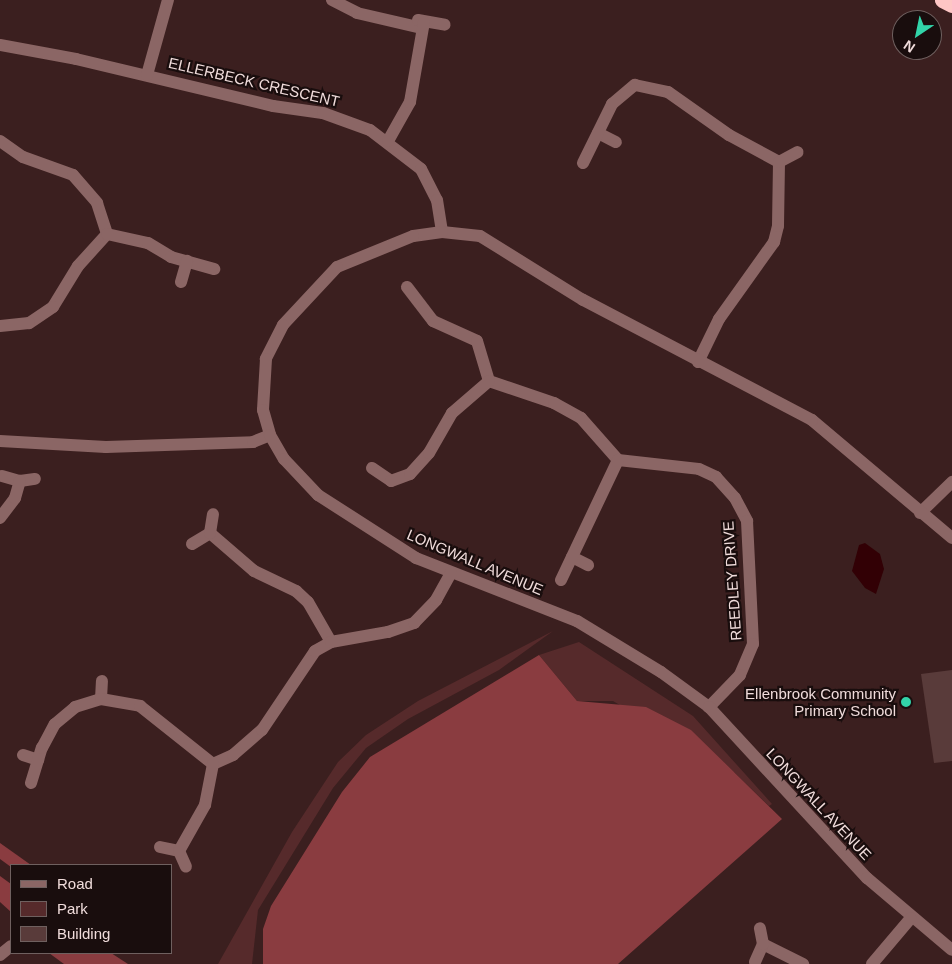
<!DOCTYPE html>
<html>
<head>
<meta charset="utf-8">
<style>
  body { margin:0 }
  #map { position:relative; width:952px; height:964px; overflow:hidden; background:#3b1f1f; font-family:Arial,sans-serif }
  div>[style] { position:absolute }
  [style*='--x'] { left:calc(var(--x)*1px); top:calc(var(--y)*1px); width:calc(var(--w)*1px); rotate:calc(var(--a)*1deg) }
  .green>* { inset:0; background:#562a2b }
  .forest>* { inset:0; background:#8a3c40 }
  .water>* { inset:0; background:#320005 }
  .building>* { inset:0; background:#593b3a }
  .minor>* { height:12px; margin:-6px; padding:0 6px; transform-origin:6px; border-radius:6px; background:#8b6665 }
  .highway>* { height:15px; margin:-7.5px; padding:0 7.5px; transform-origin:7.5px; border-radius:7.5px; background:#fec6c5 }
  .dots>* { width:14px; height:14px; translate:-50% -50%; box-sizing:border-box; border:2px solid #190d0d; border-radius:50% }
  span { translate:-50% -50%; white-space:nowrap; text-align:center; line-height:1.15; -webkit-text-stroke:4.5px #190d0d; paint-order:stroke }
  .street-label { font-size:15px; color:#f0dcdb }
  .poi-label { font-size:15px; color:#f0dcdb }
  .right { translate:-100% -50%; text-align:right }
  .legend { position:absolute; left:10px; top:864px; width:162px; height:90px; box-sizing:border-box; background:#190d0d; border:1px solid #6f605f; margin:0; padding:6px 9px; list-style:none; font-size:15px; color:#f0dcdb }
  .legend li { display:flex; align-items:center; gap:10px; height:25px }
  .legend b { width:25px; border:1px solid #6f605f }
  .north { position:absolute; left:892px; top:10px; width:50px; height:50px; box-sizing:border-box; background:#190d0d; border:1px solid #6f605f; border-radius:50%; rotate:214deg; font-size:14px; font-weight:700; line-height:20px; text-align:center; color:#f0dcdb }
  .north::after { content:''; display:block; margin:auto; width:18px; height:22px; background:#32d4a9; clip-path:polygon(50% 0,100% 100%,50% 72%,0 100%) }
</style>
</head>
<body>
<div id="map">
  <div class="green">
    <div style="clip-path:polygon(553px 631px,499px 670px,408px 719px,366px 748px,333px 788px,258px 910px,252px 964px,218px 964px,292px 832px,338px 762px,366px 735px,418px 701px)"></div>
    <div style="clip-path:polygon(579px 642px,693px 716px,772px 804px,769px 806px,735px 773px,613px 701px,577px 701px,539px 655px)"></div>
  </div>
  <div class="forest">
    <div style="clip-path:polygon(539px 655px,577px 701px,646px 707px,691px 730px,782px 819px,618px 964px,263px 964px,263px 929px,271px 906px,342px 792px,370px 757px)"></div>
    <div style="clip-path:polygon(0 843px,31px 865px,11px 867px,0 859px)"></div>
    <div style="clip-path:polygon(0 876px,11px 884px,11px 912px,0 902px)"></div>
    <div style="clip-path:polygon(49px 953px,111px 953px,128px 964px,64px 964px)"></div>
  </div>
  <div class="water">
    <div style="clip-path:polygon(865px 543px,880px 554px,884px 569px,876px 594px,865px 588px,852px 571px,859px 545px)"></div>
  </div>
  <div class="building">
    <div style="clip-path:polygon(952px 670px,952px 761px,934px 763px,921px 674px)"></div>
  </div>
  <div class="minor">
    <div style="--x:332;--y:0;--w:28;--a:27"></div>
    <div style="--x:357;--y:13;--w:67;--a:13"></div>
    <div style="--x:418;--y:20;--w:27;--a:10"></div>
    <div style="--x:0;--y:45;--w:77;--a:10.4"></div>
    <div style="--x:76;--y:59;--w:203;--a:13.4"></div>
    <div style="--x:273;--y:106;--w:50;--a:8"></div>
    <div style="--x:323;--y:113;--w:50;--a:19.9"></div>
    <div style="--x:370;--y:130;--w:64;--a:37.4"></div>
    <div style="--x:421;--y:169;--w:35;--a:63"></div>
    <div style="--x:437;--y:200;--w:32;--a:81"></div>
    <div style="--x:147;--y:75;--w:78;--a:-74.4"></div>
    <div style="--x:598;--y:133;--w:20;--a:27"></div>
    <div style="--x:0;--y:141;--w:28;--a:35"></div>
    <div style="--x:23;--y:157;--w:53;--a:19.8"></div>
    <div style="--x:73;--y:175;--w:37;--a:49"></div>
    <div style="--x:97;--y:203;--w:33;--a:72"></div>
    <div style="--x:107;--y:234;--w:43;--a:132.2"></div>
    <div style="--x:78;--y:266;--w:48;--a:121.4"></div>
    <div style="--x:53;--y:307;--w:29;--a:146"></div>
    <div style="--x:29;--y:323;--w:29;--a:174"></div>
    <div style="--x:388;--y:141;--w:45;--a:-60.6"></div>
    <div style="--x:410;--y:102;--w:81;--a:-80.1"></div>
    <div style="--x:583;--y:163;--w:66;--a:-63.8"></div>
    <div style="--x:612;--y:104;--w:30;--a:-40"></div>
    <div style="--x:635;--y:85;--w:34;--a:12"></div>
    <div style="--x:668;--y:92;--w:75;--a:35.2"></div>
    <div style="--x:729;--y:135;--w:57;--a:28.4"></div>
    <div style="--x:107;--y:234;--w:42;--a:12.4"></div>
    <div style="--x:148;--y:243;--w:27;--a:31"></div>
    <div style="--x:171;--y:257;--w:45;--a:15.6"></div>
    <div style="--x:181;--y:282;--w:22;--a:-74"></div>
    <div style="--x:407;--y:287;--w:43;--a:52.6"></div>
    <div style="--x:433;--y:321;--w:48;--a:24.4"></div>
    <div style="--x:477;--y:341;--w:42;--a:73.3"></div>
    <div style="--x:489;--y:381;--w:69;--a:18.7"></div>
    <div style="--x:554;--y:403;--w:31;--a:29"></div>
    <div style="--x:581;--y:418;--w:56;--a:48.6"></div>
    <div style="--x:618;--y:460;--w:81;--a:6.3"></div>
    <div style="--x:699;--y:469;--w:19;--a:25"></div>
    <div style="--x:716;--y:477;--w:28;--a:48"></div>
    <div style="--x:735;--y:498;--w:26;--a:62"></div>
    <div style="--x:747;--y:521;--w:123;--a:87.2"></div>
    <div style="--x:753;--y:644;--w:34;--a:113"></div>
    <div style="--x:740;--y:675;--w:45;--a:134.1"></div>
    <div style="--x:698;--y:362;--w:48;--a:-64"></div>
    <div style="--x:719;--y:319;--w:95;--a:-54.5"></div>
    <div style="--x:774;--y:242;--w:16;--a:-76"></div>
    <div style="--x:778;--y:226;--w:64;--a:-89.1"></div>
    <div style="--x:779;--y:162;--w:21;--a:-28"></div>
    <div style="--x:0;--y:441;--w:106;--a:3.2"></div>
    <div style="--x:106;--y:447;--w:147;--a:-1.9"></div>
    <div style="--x:253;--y:442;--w:18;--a:-22"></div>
    <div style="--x:372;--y:468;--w:23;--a:34"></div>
    <div style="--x:391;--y:481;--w:20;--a:-20"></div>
    <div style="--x:410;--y:474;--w:28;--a:-48"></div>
    <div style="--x:429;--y:453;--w:46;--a:-60.1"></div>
    <div style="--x:452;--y:413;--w:49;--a:-40.9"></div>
    <div style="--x:2;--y:476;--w:19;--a:16"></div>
    <div style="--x:20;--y:481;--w:15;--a:-8"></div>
    <div style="--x:920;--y:513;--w:45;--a:-44.1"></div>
    <div style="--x:0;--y:518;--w:25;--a:-53"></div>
    <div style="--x:15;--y:498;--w:18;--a:-74"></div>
    <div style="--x:210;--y:533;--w:58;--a:40.8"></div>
    <div style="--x:254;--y:571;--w:47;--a:25.5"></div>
    <div style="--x:296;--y:591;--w:16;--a:43"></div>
    <div style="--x:308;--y:602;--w:46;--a:60.1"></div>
    <div style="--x:952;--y:538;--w:183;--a:-139.9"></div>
    <div style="--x:812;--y:420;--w:259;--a:-152.3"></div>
    <div style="--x:583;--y:300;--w:121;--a:-148.1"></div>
    <div style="--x:480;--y:236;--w:38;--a:-174"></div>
    <div style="--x:442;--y:232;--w:29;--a:172"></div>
    <div style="--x:413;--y:236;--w:82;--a:157.8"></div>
    <div style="--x:337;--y:267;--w:79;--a:133"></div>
    <div style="--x:283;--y:325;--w:38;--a:117"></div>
    <div style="--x:266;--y:359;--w:51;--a:93.4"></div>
    <div style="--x:263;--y:410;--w:26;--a:74"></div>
    <div style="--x:270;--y:435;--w:28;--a:60"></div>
    <div style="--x:284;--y:459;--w:50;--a:46.6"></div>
    <div style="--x:318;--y:495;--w:117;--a:32.7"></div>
    <div style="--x:416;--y:558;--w:173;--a:21.4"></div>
    <div style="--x:577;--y:621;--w:98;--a:31.3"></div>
    <div style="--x:661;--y:672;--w:59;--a:36.1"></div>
    <div style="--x:709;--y:707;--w:233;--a:47.3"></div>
    <div style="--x:867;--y:878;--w:111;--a:40.3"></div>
    <div style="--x:192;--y:544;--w:21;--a:-31"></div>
    <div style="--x:210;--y:533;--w:19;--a:-81"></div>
    <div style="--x:572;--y:557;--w:18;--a:27"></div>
    <div style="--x:561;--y:580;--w:133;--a:-64.6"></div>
    <div style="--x:101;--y:699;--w:18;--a:-87"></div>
    <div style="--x:23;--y:755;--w:16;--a:18"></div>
    <div style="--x:31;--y:783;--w:37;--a:-73"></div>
    <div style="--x:42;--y:748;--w:27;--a:-62"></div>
    <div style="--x:55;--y:724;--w:26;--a:-40"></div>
    <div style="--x:75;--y:707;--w:27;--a:-17"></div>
    <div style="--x:101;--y:699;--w:40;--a:10"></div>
    <div style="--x:140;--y:706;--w:93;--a:38.5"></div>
    <div style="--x:213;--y:764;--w:22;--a:-24"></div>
    <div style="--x:233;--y:755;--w:38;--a:-41"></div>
    <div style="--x:262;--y:730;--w:95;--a:-56.1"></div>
    <div style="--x:315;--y:651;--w:18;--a:-29"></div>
    <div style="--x:331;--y:642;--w:58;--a:-10"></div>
    <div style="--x:388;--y:632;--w:28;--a:-19"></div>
    <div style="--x:414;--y:623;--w:32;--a:-46"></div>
    <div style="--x:436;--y:600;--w:31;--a:-61"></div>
    <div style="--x:160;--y:847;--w:19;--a:12"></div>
    <div style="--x:179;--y:851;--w:17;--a:66"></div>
    <div style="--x:179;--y:851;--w:53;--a:-60.5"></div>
    <div style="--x:205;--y:805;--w:42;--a:-79"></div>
    <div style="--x:763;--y:944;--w:45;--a:26.6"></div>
    <div style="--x:0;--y:955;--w:14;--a:-39"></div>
    <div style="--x:755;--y:962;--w:20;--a:-66"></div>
    <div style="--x:763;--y:944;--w:16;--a:-101"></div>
    <div style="--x:872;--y:964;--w:60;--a:-49.7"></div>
  </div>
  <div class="highway">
    <div style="--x:942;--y:0;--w:11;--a:27"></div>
  </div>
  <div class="dots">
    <div style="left:906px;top:702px;background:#32d4a9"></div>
  </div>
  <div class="street-label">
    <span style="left:254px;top:82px;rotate:13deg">ELLERBECK CRESCENT</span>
    <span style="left:475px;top:562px;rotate:23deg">LONGWALL AVENUE</span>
    <span style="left:732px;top:581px;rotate:-94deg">REEDLEY DRIVE</span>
    <span style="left:819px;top:804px;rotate:47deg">LONGWALL AVENUE</span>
  </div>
  <div class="poi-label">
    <span class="right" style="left:896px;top:702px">Ellenbrook Community<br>Primary School</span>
  </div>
  <ul class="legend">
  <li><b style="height:6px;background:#8b6665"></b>Road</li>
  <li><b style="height:14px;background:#562a2b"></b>Park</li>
  <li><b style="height:14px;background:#593b3a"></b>Building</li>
  </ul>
  <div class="north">N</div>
</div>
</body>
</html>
